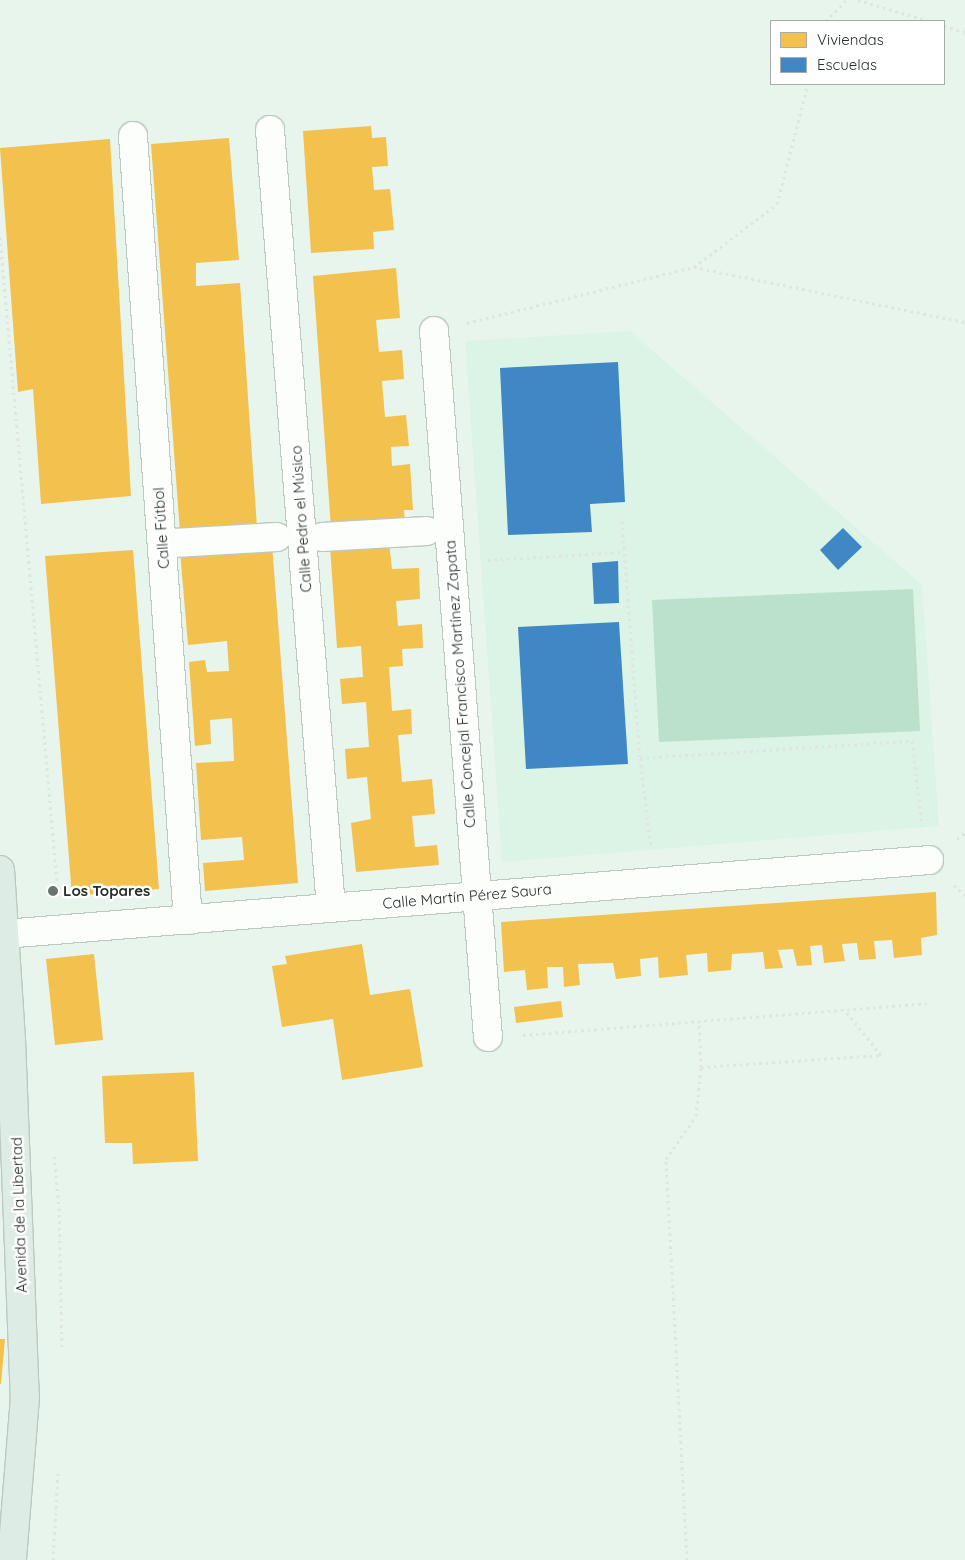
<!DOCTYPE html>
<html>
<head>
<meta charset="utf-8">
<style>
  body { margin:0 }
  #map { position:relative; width:965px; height:1560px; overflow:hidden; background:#e8f5ec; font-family:Quicksand,sans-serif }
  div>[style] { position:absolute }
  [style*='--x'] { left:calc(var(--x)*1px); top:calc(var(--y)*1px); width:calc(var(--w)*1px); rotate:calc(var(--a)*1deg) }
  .built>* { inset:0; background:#dcf4e5 }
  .green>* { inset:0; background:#bce1ca }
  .homes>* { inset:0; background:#f2c14e }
  .schools>* { inset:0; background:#3f88c5 }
  .path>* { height:3px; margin-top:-1.5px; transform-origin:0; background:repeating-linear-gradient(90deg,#e0e4e2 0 2.5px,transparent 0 6.5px) }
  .roads { filter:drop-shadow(1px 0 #bdc8c1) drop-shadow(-1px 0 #bdc8c1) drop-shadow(0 1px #bdc8c1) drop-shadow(0 -1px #bdc8c1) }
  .minor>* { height:28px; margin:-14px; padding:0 14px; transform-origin:14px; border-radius:14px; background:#fcfefc }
  .major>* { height:28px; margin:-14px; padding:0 14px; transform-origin:14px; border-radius:14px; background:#ddece4 }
  .dots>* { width:14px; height:14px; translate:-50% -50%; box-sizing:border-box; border:2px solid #fff; border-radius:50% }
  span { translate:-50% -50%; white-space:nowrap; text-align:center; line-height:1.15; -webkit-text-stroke:5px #fff; paint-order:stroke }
  .street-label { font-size:15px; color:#252f29 }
  .poi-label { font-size:15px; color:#252f29; font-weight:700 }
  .left { translate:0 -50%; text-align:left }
  .legend { position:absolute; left:770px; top:20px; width:175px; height:65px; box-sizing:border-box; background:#fff; border:1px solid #a8aca9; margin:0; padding:6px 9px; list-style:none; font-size:15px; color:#252f29 }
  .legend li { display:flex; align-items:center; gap:10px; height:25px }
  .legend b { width:25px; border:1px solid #a8aca9 }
</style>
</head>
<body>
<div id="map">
  <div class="built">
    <div style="clip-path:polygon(630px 331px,922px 585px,939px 826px,502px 862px,465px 341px)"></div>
  </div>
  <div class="green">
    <div style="clip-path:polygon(913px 589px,920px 731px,659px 742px,652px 600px)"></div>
  </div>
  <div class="homes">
    <div style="clip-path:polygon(371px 126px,372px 138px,386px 137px,388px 166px,372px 167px,374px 190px,390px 189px,394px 230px,373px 232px,374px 249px,311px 253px,303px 131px)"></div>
    <div style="clip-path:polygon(229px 138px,239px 260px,196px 263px,196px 286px,240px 283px,257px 527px,180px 532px,151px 144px)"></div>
    <div style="clip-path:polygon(110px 139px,131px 496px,41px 504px,33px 389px,18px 392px,0 148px)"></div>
    <div style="clip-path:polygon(396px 268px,400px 318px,376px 320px,379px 352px,402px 350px,404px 379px,382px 381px,385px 417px,406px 415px,409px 446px,391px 447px,392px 466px,410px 464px,413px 510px,404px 510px,405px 523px,331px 528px,313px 276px)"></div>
    <div style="clip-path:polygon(389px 542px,392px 569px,419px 568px,420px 599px,396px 601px,398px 626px,422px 624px,423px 648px,402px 649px,403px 666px,389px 667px,392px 711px,411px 709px,412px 734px,398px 735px,402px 782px,432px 779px,435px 814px,412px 816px,415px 847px,437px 845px,439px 865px,356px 872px,351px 823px,371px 819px,367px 777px,347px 779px,345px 749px,369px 747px,366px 702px,342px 704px,340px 679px,363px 677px,361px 646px,337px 648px,330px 546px)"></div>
    <div style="clip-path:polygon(272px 544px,298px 883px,205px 891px,203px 863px,244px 860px,242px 837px,201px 840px,196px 763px,234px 761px,232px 718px,210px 720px,211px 744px,195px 746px,189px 662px,205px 660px,207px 672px,229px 671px,227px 641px,188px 645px,180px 551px)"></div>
    <div style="clip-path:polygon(133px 550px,159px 889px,72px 896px,45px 556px)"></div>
    <div style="clip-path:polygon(936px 892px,937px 935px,921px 938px,922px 955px,894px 958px,892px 940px,874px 941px,876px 959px,859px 960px,857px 943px,842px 944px,845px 961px,824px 963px,822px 945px,810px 946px,812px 965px,797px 966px,793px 949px,778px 950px,783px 968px,765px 969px,763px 952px,732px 954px,731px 970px,708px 972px,707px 953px,686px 955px,688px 975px,659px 978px,658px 957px,640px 959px,641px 976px,616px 979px,613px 963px,578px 964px,580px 985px,564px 987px,563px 967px,547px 967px,548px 988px,527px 990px,525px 970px,504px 972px,501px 922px)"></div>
    <div style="clip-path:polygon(362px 944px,370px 995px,410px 989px,423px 1067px,342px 1080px,333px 1019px,282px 1027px,272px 966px,287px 964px,285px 956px)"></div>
    <div style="clip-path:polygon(94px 954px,103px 1040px,55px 1045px,46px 959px)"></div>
    <div style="clip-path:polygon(561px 1001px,563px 1017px,516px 1023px,514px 1007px)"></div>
    <div style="clip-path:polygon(194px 1072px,198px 1161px,133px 1164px,132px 1143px,105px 1143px,102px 1076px)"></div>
    <div style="clip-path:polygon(0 1339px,5px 1339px,1px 1384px,0 1384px)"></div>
  </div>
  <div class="schools">
    <div style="clip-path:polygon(618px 362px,625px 502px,590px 504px,592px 532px,508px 535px,500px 368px)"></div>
    <div style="clip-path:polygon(843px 528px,862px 547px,838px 570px,820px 550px)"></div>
    <div style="clip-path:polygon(618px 561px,619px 603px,594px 604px,592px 563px)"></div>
    <div style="clip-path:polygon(619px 622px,628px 764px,526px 769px,518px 627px)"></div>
  </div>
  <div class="path">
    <div style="--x:858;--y:0;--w:74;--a:16.5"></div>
    <div style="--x:826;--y:21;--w:29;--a:-46"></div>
    <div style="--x:944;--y:26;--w:22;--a:16"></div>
    <div style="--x:0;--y:237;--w:659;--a:84.95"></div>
    <div style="--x:694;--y:267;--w:277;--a:11.5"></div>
    <div style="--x:467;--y:323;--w:234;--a:-13.9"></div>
    <div style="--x:694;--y:267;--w:104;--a:-37.2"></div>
    <div style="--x:777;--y:204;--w:124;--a:-75.5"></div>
    <div style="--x:622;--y:521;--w:238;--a:85.7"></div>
    <div style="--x:640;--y:758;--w:90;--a:83"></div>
    <div style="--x:488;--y:560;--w:136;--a:-3.4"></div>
    <div style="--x:640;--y:758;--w:273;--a:-3.6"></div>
    <div style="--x:912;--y:741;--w:85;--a:83.2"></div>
    <div style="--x:957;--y:839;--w:10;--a:-37"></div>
    <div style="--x:954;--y:885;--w:15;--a:42"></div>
    <div style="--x:523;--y:1035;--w:407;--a:-4.5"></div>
    <div style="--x:701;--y:1067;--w:180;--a:-3.8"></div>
    <div style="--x:881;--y:1055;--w:59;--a:-128.8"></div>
    <div style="--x:54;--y:1156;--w:52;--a:84.5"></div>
    <div style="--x:59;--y:1208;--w:139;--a:88.8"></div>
    <div style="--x:53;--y:1560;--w:87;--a:-86.7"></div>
    <div style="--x:687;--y:1560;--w:402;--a:-93"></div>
    <div style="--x:666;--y:1159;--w:52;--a:-55.1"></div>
    <div style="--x:696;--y:1116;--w:49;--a:-84.2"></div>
    <div style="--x:701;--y:1067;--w:46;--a:-92.5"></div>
  </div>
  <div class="roads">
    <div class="minor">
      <div style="--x:270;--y:130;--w:780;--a:85.52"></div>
      <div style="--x:133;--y:136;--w:786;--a:85.99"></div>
      <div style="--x:434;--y:331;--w:708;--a:85.63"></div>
      <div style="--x:322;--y:537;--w:105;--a:-3.3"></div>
      <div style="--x:174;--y:543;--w:103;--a:-3.3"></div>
      <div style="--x:4;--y:934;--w:928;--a:-4.57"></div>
    </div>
    <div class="major">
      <div style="--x:0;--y:870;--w:169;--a:86.3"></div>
      <div style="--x:11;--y:1039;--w:358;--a:87.8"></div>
      <div style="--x:25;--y:1397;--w:164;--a:94.6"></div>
    </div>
  </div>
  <div class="dots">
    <div style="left:53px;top:891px;background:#69746d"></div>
  </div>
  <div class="street-label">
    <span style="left:301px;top:519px;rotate:-94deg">Calle Pedro el Músico</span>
    <span style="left:161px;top:528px;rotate:-94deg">Calle Fútbol</span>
    <span style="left:460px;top:684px;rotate:-94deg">Calle Concejal Francisco Martínez Zapata</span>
    <span style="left:467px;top:896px;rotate:-5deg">Calle Martín Pérez Saura</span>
    <span style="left:19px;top:1215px;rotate:-92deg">Avenida de la Libertad</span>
  </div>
  <div class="poi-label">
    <span class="left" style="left:63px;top:891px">Los Topares</span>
  </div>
  <ul class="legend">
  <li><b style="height:14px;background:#f2c14e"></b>Viviendas</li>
  <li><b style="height:14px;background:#3f88c5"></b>Escuelas</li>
  </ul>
</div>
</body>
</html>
